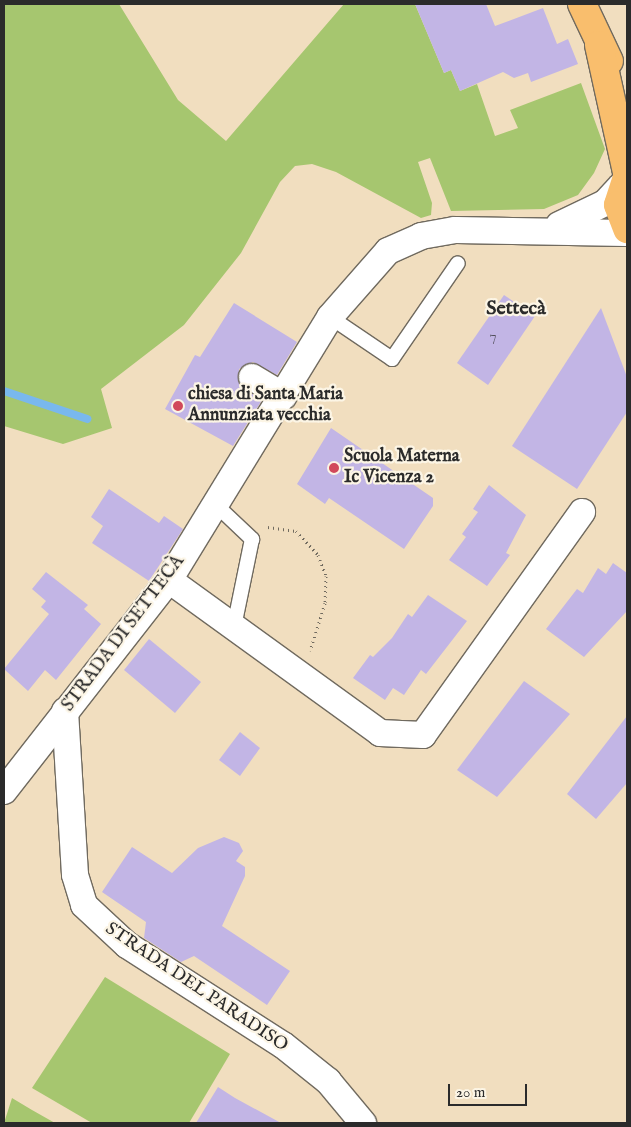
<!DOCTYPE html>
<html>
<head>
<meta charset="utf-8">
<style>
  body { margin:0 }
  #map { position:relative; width:631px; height:1127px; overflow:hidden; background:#f1debf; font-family:"IM FELL English",serif }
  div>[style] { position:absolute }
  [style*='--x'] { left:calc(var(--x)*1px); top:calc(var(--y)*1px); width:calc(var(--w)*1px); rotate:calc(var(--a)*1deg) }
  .green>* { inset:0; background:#a6c66f }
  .stream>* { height:8px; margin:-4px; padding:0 4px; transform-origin:4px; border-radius:4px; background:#79b8ed }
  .building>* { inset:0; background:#c2b5e5 }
  .path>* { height:3px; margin-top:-1.5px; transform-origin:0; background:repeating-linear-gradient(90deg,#706a5f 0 1px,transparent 0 5px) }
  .roads { filter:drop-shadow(1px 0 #706a5f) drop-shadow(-1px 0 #706a5f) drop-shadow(0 1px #706a5f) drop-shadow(0 -1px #706a5f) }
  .lane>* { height:14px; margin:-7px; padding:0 7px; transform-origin:7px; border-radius:7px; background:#fff }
  .street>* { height:26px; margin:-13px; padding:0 13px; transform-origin:13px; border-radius:13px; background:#fff }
  .primary>* { height:28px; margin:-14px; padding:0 14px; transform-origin:14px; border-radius:14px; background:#f9be6d }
  .dots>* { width:14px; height:14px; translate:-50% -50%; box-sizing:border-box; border:2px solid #fcf5e5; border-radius:50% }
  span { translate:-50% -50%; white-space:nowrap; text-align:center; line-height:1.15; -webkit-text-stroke:4.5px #fcf5e5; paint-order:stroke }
  .number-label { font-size:15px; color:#514e5a }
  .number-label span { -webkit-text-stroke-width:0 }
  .poi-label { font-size:18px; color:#2b2b2b; font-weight:700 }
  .left { translate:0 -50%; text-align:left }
  .street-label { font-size:18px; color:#2b2b2b }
  .quarter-label { font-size:20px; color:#2b2b2b; font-weight:700 }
  .frame { position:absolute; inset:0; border:5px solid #2b2b2b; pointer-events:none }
  .scale { position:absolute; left:448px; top:1084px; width:79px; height:22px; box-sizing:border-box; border:2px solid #2b2b2b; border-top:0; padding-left:6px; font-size:15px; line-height:18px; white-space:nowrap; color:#2b2b2b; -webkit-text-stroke:4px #fcf5e5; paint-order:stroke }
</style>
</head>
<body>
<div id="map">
  <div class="green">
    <div style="clip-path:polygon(4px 4px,119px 4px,178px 100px,226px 141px,344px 4px,415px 4px,444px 73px,451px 70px,460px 91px,477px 84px,495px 136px,518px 128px,510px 110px,581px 83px,605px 149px,594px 173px,578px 195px,544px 209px,451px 211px,430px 158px,418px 162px,432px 203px,431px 215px,421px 218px,336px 172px,312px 164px,295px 166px,280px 182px,241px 253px,184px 325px,101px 389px,112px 428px,63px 444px,4px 426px)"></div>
    <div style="clip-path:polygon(105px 977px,230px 1054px,189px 1123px,92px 1123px,32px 1088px)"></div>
    <div style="clip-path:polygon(12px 1098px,32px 1110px,55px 1123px,4px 1123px)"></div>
  </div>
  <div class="stream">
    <div style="--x:4;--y:391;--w:88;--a:18.6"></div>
  </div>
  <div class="building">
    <div style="clip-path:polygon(415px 4px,486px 4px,495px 26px,543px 8px,557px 44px,568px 39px,578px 64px,531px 82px,528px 73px,514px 78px,503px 72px,460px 91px,451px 70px,444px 73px)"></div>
    <div style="clip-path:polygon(504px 295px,535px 316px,488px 385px,457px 363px)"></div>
    <div style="clip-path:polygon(234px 303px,297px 342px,277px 375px,253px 362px,239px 369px,239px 385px,262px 400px,233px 446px,165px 409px,195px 355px,200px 357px)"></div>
    <div style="clip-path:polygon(601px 308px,627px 377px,627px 412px,577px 489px,512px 446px)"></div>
    <div style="clip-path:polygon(331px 428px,433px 498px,433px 506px,404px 549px,329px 498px,325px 504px,297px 484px)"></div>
    <div style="clip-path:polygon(489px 485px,526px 515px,506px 553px,510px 555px,487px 586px,449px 560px,466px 537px,462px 534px,478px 512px,473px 509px)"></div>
    <div style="clip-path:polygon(109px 489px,159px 523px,164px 516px,183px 529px,149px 581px,92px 543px,103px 526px,91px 517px)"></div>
    <div style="clip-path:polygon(613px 563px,627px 573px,627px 611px,584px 657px,546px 629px,577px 589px,583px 593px,598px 568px,606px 574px)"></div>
    <div style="clip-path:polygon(46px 572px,88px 605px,84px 609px,101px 624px,56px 680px,45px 670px,28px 691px,4px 669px,49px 614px,41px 607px,46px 601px,32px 589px)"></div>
    <div style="clip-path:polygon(428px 595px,467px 621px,426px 674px,421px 670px,404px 695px,393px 688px,385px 700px,353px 678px,370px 655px,373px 657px,392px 638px,408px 614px,412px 617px)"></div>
    <div style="clip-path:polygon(149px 639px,201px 682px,175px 713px,124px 670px)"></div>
    <div style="clip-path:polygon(524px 681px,570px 714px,497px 797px,457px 770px)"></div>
    <div style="clip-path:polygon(627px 716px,627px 783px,596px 819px,567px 794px)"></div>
    <div style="clip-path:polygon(240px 732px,260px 748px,240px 776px,219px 760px)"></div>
    <div style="clip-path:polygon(224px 837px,239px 843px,243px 851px,236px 861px,245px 867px,245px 876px,222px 926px,290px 971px,267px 1005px,194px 956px,181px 962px,144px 938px,146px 922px,102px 892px,132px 847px,172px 873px,198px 848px)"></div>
    <div style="clip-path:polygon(218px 1087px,235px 1098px,281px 1123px,196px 1123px)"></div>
  </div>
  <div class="path">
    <div style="--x:268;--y:527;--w:28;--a:8"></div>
    <div style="--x:296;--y:531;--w:33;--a:47"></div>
    <div style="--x:318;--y:555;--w:22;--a:69"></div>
    <div style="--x:326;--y:576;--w:27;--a:92"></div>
    <div style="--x:325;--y:603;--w:50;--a:107.4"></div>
  </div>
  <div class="roads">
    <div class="lane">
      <div style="--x:330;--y:317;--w:75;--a:34.1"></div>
      <div style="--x:392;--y:359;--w:116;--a:-55.5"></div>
      <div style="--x:216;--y:505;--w:50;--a:43.4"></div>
      <div style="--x:252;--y:539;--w:90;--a:101.6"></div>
    </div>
    <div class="street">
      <div style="--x:559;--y:225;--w:51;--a:-25.6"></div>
      <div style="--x:605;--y:203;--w:23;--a:-47"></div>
      <div style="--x:252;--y:377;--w:37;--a:31"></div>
      <div style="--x:169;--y:580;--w:261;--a:35.9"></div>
      <div style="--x:380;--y:733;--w:43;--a:2.7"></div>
      <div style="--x:423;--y:735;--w:274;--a:-54.5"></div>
      <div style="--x:65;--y:711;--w:164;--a:86.5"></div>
      <div style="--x:75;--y:875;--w:31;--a:73"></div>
      <div style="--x:84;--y:905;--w:59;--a:42.9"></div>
      <div style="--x:127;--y:945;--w:185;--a:32.7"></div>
      <div style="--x:283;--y:1045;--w:58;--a:38.7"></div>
      <div style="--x:328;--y:1081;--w:55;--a:50.2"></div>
      <div style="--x:4;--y:791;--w:268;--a:-52"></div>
      <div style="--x:169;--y:580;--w:308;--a:-58.5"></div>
      <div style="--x:330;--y:317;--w:88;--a:-48.7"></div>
      <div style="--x:388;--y:251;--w:36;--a:-24"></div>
      <div style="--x:421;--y:236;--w:35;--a:-10"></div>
      <div style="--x:455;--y:230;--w:172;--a:1"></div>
    </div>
    <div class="primary">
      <div style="--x:582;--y:4;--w:63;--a:64.7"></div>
      <div style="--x:599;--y:45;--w:130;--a:77.6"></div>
      <div style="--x:627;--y:177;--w:29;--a:108"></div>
      <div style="--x:618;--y:205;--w:26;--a:69"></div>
    </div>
  </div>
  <div class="dots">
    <div style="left:178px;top:406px;background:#d1495b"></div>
    <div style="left:334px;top:468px;background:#d1495b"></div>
  </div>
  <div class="number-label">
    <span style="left:493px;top:336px">7</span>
  </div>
  <div class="poi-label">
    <span class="left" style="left:188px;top:406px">chiesa di Santa Maria<br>Annunziata vecchia</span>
    <span class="left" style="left:344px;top:468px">Scuola Materna<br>Ic Vicenza 2</span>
  </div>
  <div class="street-label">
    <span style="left:124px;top:634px;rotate:-53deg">STRADA DI SETTECÀ</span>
    <span style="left:196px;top:988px;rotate:34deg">STRADA DEL PARADISO</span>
  </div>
  <div class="quarter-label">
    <span style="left:516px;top:308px">Settecà</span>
  </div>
  <div class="frame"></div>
  <div class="scale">20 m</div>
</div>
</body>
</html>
